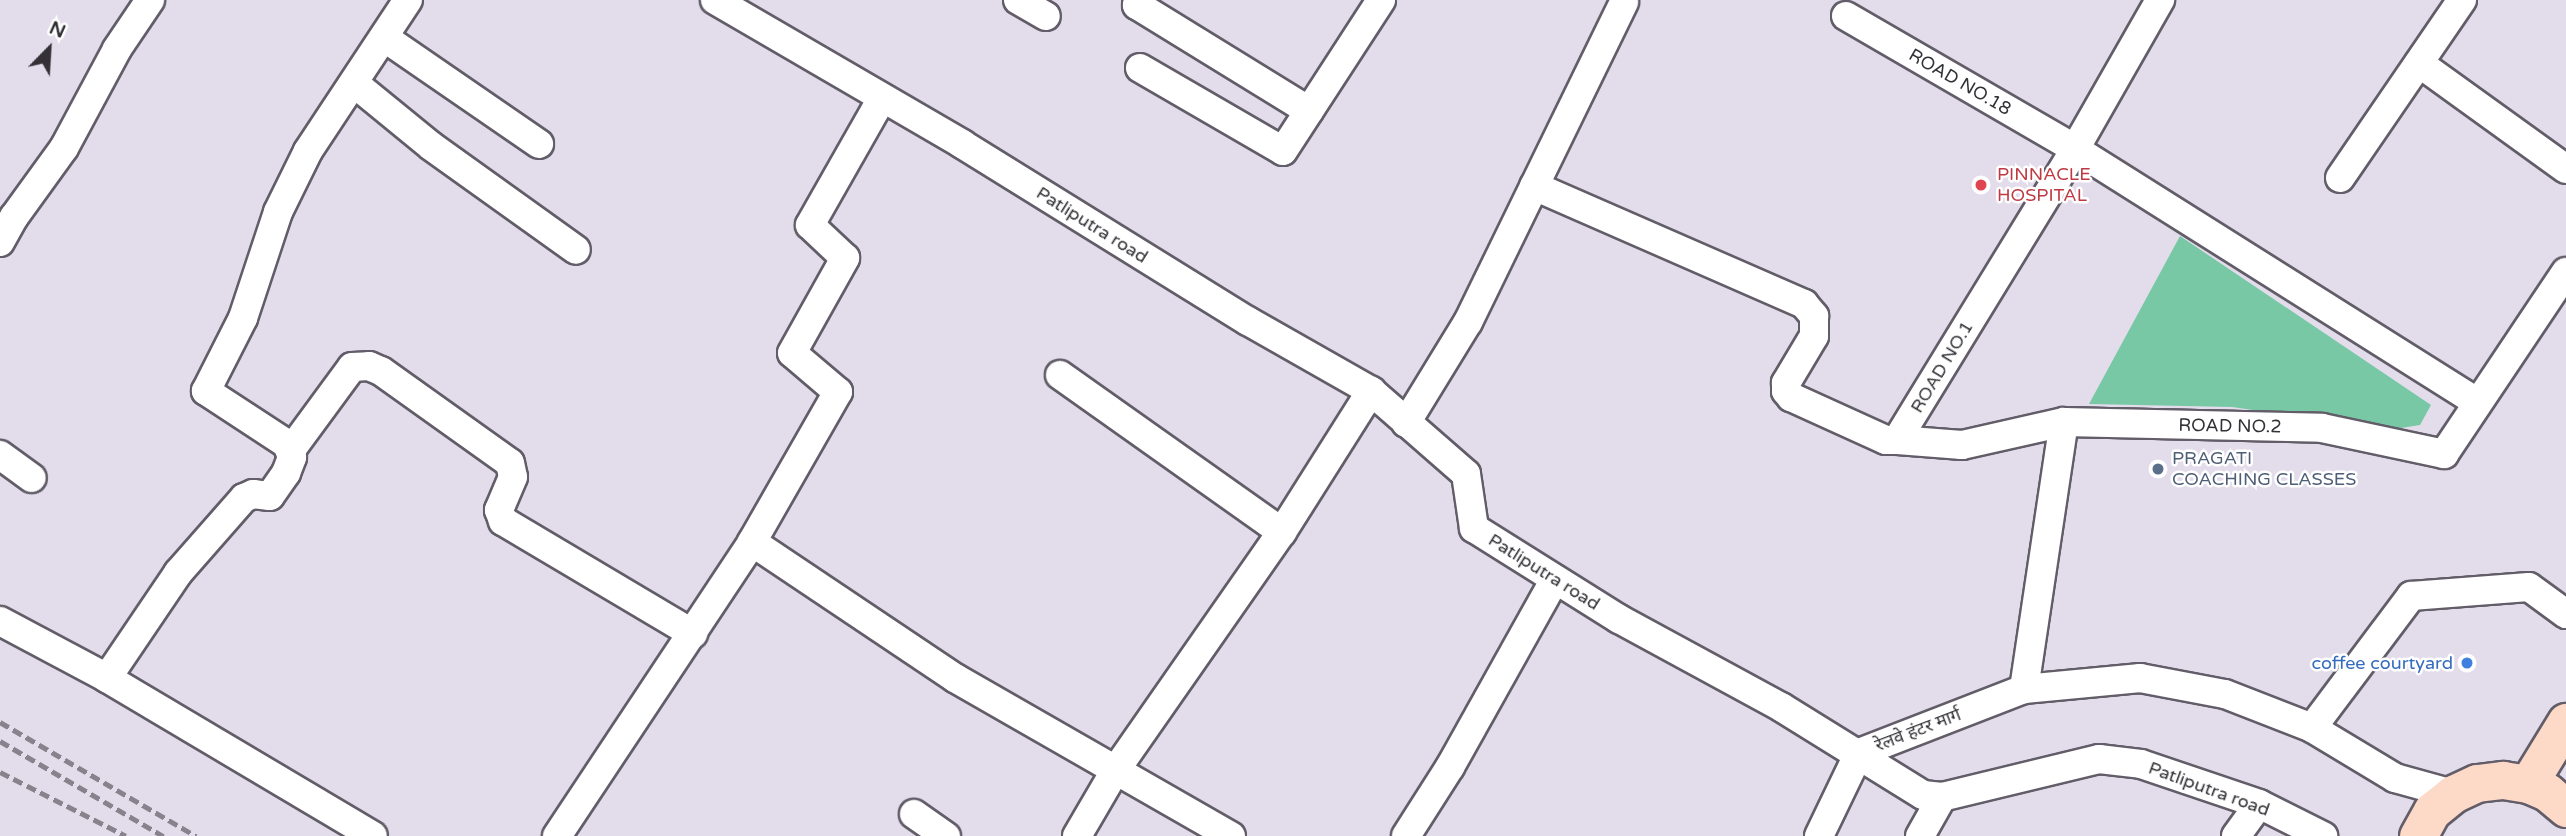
<!DOCTYPE html>
<html>
<head>
<meta charset="utf-8">
<style>
  body { margin:0 }
  #map { position:relative; width:2566px; height:836px; overflow:hidden; background:#e3ddeb; font-family:"Varela Round","Noto Sans Devanagari",sans-serif }
  div>[style] { position:absolute }
  [style*='--x'] { left:calc(var(--x)*1px); top:calc(var(--y)*1px); width:calc(var(--w)*1px); rotate:calc(var(--a)*1deg) }
  .green>* { inset:0; background:#78c8a5 }
  .roads { filter:drop-shadow(2px 0 #625d68) drop-shadow(-2px 0 #625d68) drop-shadow(0 2px #625d68) drop-shadow(0 -2px #625d68) }
  .minor>* { height:28px; margin:-14px; padding:0 14px; transform-origin:14px; border-radius:14px; background:#fff }
  .major>* { height:37px; margin:-18.5px; padding:0 18.5px; transform-origin:18.5px; border-radius:18.5px; background:#fdd9c8 }
  .rail>* { height:5px; margin-top:-2.5px; transform-origin:0; background:repeating-linear-gradient(90deg,#87838d 0 10px,transparent 0 15px) }
  .dots>* { width:19px; height:19px; translate:-50% -50%; box-sizing:border-box; border:4px solid #fff; border-radius:50% }
  span { translate:-50% -50%; white-space:nowrap; text-align:center; line-height:1.15; -webkit-text-stroke:5px #fff; paint-order:stroke }
  .street-label { font-size:18px; color:#333136 }
  .health-label { font-size:18px; color:#be3a42 }
  .left { translate:0 -50%; text-align:left }
  .service-label { font-size:18px; color:#4e5e75 }
  .shop-label { font-size:18px; color:#366cbe }
  .right { translate:-100% -50%; text-align:right }
  .north { position:absolute; left:14px; top:14px; width:70px; height:70px; -webkit-text-stroke:5px #fff; paint-order:stroke; rotate:24deg; font-size:19px; font-weight:700; line-height:28px; text-align:center; color:#333136 }
  .north::after { content:''; display:block; margin:auto; width:24px; height:32px; background:#333136; clip-path:polygon(50% 0,100% 100%,50% 72%,0 100%) }
</style>
</head>
<body>
<div id="map">
  <div class="green">
    <div style="clip-path:polygon(2180px 236px,2431px 405px,2420px 425px,2388px 430px,2232px 407px,2089px 404px)"></div>
  </div>
  <div class="roads">
    <div class="minor">
      <div style="--x:715;--y:0;--w:286;--a:30.2"></div>
      <div style="--x:962;--y:144;--w:336;--a:31.8"></div>
      <div style="--x:1248;--y:321;--w:142;--a:29.6"></div>
      <div style="--x:1371;--y:391;--w:126;--a:41.1"></div>
      <div style="--x:1466;--y:474;--w:55;--a:81.6"></div>
      <div style="--x:1474;--y:528;--w:171;--a:32.1"></div>
      <div style="--x:1619;--y:619;--w:184;--a:28.5"></div>
      <div style="--x:1781;--y:707;--w:167;--a:31.8"></div>
      <div style="--x:1923;--y:795;--w:19;--a:6"></div>
      <div style="--x:1942;--y:797;--w:162;--a:-13.6"></div>
      <div style="--x:2099;--y:759;--w:42;--a:6.8"></div>
      <div style="--x:2141;--y:764;--w:125;--a:18.7"></div>
      <div style="--x:2259;--y:804;--w:72;--a:26.6"></div>
      <div style="--x:1018;--y:0;--w:32;--a:30"></div>
      <div style="--x:1140;--y:0;--w:6;--a:121"></div>
      <div style="--x:1137;--y:5;--w:202;--a:31.6"></div>
      <div style="--x:1846;--y:16;--w:265;--a:30.1"></div>
      <div style="--x:2075;--y:149;--w:172;--a:-60.3"></div>
      <div style="--x:385;--y:38;--w:187;--a:34.5"></div>
      <div style="--x:2419;--y:63;--w:181;--a:35.8"></div>
      <div style="--x:1140;--y:68;--w:165;--a:30.1"></div>
      <div style="--x:1283;--y:151;--w:180;--a:-57"></div>
      <div style="--x:354;--y:83;--w:99;--a:39.3"></div>
      <div style="--x:431;--y:146;--w:178;--a:35.6"></div>
      <div style="--x:2340;--y:178;--w:216;--a:-55.6"></div>
      <div style="--x:1534;--y:186;--w:295;--a:23.6"></div>
      <div style="--x:1804;--y:304;--w:16;--a:50"></div>
      <div style="--x:1814;--y:316;--w:20;--a:90"></div>
      <div style="--x:1814;--y:336;--w:55;--a:120.8"></div>
      <div style="--x:1786;--y:383;--w:8;--a:90"></div>
      <div style="--x:1786;--y:391;--w:8;--a:50"></div>
      <div style="--x:1791;--y:397;--w:104;--a:24.4"></div>
      <div style="--x:1886;--y:440;--w:11;--a:0"></div>
      <div style="--x:0;--y:242;--w:29;--a:-61"></div>
      <div style="--x:14;--y:217;--w:85;--a:-54.1"></div>
      <div style="--x:64;--y:148;--w:112;--a:-61.8"></div>
      <div style="--x:117;--y:49;--w:59;--a:-56"></div>
      <div style="--x:1060;--y:375;--w:272;--a:35.3"></div>
      <div style="--x:2064;--y:422;--w:105;--a:167.3"></div>
      <div style="--x:1962;--y:445;--w:65;--a:-175.6"></div>
      <div style="--x:1897;--y:440;--w:341;--a:-58.5"></div>
      <div style="--x:2075;--y:149;--w:476;--a:32.2"></div>
      <div style="--x:1406;--y:423;--w:119;--a:-58.5"></div>
      <div style="--x:1468;--y:322;--w:356;--a:-64"></div>
      <div style="--x:291;--y:450;--w:103;--a:-53.7"></div>
      <div style="--x:352;--y:367;--w:17;--a:-3"></div>
      <div style="--x:369;--y:366;--w:13;--a:23"></div>
      <div style="--x:381;--y:371;--w:158;--a:35.5"></div>
      <div style="--x:510;--y:463;--w:14;--a:78"></div>
      <div style="--x:513;--y:477;--w:36;--a:113"></div>
      <div style="--x:499;--y:510;--w:12;--a:70"></div>
      <div style="--x:503;--y:521;--w:221;--a:30.7"></div>
      <div style="--x:0;--y:455;--w:39;--a:36"></div>
      <div style="--x:752;--y:542;--w:173;--a:-60.2"></div>
      <div style="--x:838;--y:392;--w:60;--a:-139.7"></div>
      <div style="--x:792;--y:353;--w:109;--a:-60.8"></div>
      <div style="--x:845;--y:258;--w:48;--a:-136.7"></div>
      <div style="--x:810;--y:225;--w:146;--a:-60.4"></div>
      <div style="--x:0;--y:621;--w:121;--a:28"></div>
      <div style="--x:107;--y:678;--w:309;--a:30.7"></div>
      <div style="--x:107;--y:678;--w:127;--a:-55.9"></div>
      <div style="--x:178;--y:573;--w:100;--a:-48.7"></div>
      <div style="--x:244;--y:498;--w:10;--a:-24"></div>
      <div style="--x:253;--y:494;--w:17;--a:7"></div>
      <div style="--x:270;--y:496;--w:28;--a:-55"></div>
      <div style="--x:286;--y:473;--w:17;--a:-69"></div>
      <div style="--x:292;--y:457;--w:14;--a:-111"></div>
      <div style="--x:287;--y:444;--w:97;--a:-146.8"></div>
      <div style="--x:206;--y:391;--w:82;--a:-63.1"></div>
      <div style="--x:243;--y:318;--w:112;--a:-71.7"></div>
      <div style="--x:278;--y:212;--w:68;--a:-63.8"></div>
      <div style="--x:308;--y:151;--w:181;--a:-56.5"></div>
      <div style="--x:2024;--y:689;--w:270;--a:-81.5"></div>
      <div style="--x:2064;--y:422;--w:258;--a:1.3"></div>
      <div style="--x:2322;--y:428;--w:125;--a:12"></div>
      <div style="--x:2444;--y:454;--w:219;--a:-56.2"></div>
      <div style="--x:2312;--y:728;--w:165;--a:-53.1"></div>
      <div style="--x:2411;--y:596;--w:118;--a:-4.4"></div>
      <div style="--x:2529;--y:587;--w:46;--a:36.1"></div>
      <div style="--x:914;--y:814;--w:39;--a:35"></div>
      <div style="--x:557;--y:836;--w:353;--a:-56.4"></div>
      <div style="--x:752;--y:542;--w:244;--a:33.8"></div>
      <div style="--x:955;--y:678;--w:318;--a:29.8"></div>
      <div style="--x:1077;--y:836;--w:75;--a:-59.7"></div>
      <div style="--x:1115;--y:771;--w:292;--a:-55.1"></div>
      <div style="--x:1282;--y:532;--w:167;--a:-57.7"></div>
      <div style="--x:1406;--y:836;--w:82;--a:-57.5"></div>
      <div style="--x:1450;--y:767;--w:215;--a:-60.8"></div>
      <div style="--x:1819;--y:836;--w:92;--a:-64.3"></div>
      <div style="--x:1859;--y:753;--w:177;--a:-21.2"></div>
      <div style="--x:2024;--y:689;--w:117;--a:-5.4"></div>
      <div style="--x:2140;--y:678;--w:86;--a:10.7"></div>
      <div style="--x:2225;--y:694;--w:93;--a:21.3"></div>
      <div style="--x:2312;--y:728;--w:97;--a:31.1"></div>
      <div style="--x:2395;--y:778;--w:60;--a:15.4"></div>
      <div style="--x:1920;--y:836;--w:45;--a:-60.6"></div>
      <div style="--x:2236;--y:836;--w:39;--a:-54"></div>
    </div>
    <div class="major">
      <div style="--x:2528;--y:784;--w:73;--a:-58.5"></div>
      <div style="--x:2418;--y:836;--w:29;--a:-61"></div>
      <div style="--x:2432;--y:811;--w:27;--a:-39"></div>
      <div style="--x:2453;--y:794;--w:26;--a:-25"></div>
      <div style="--x:2477;--y:783;--w:26;--a:-7"></div>
      <div style="--x:2503;--y:780;--w:25;--a:9"></div>
      <div style="--x:2528;--y:784;--w:21;--a:23"></div>
      <div style="--x:2547;--y:792;--w:25;--a:40"></div>
    </div>
  </div>
  <div class="rail">
    <div style="--x:0;--y:722;--w:227;--a:30.2"></div>
    <div style="--x:0;--y:741;--w:189;--a:30.2"></div>
    <div style="--x:0;--y:772;--w:141;--a:26.9"></div>
  </div>
  <div class="dots">
    <div style="left:1981px;top:185px;background:#e0444e"></div>
    <div style="left:2158px;top:469px;background:#5c6f8a"></div>
    <div style="left:2467px;top:663px;background:#3f7fe0"></div>
  </div>
  <div class="street-label">
    <span style="left:1960px;top:82px;rotate:30deg">ROAD NO.18</span>
    <span style="left:1092px;top:225px;rotate:32deg">Patliputra road</span>
    <span style="left:1942px;top:367px;rotate:-59deg">ROAD NO.1</span>
    <span style="left:2230px;top:426px;rotate:1deg">ROAD NO.2</span>
    <span style="left:1544px;top:572px;rotate:32deg">Patliputra road</span>
    <span style="left:1918px;top:730px;rotate:-21deg">रेलवे हंटर मार्ग</span>
    <span style="left:2209px;top:789px;rotate:20deg">Patliputra road</span>
  </div>
  <div class="health-label">
    <span class="left" style="left:1997px;top:185px">PINNACLE<br>HOSPITAL</span>
  </div>
  <div class="service-label">
    <span class="left" style="left:2172px;top:469px">PRAGATI<br>COACHING CLASSES</span>
  </div>
  <div class="shop-label">
    <span class="right" style="left:2453px;top:663px">coffee courtyard</span>
  </div>
  <div class="north">N</div>
</div>
</body>
</html>
